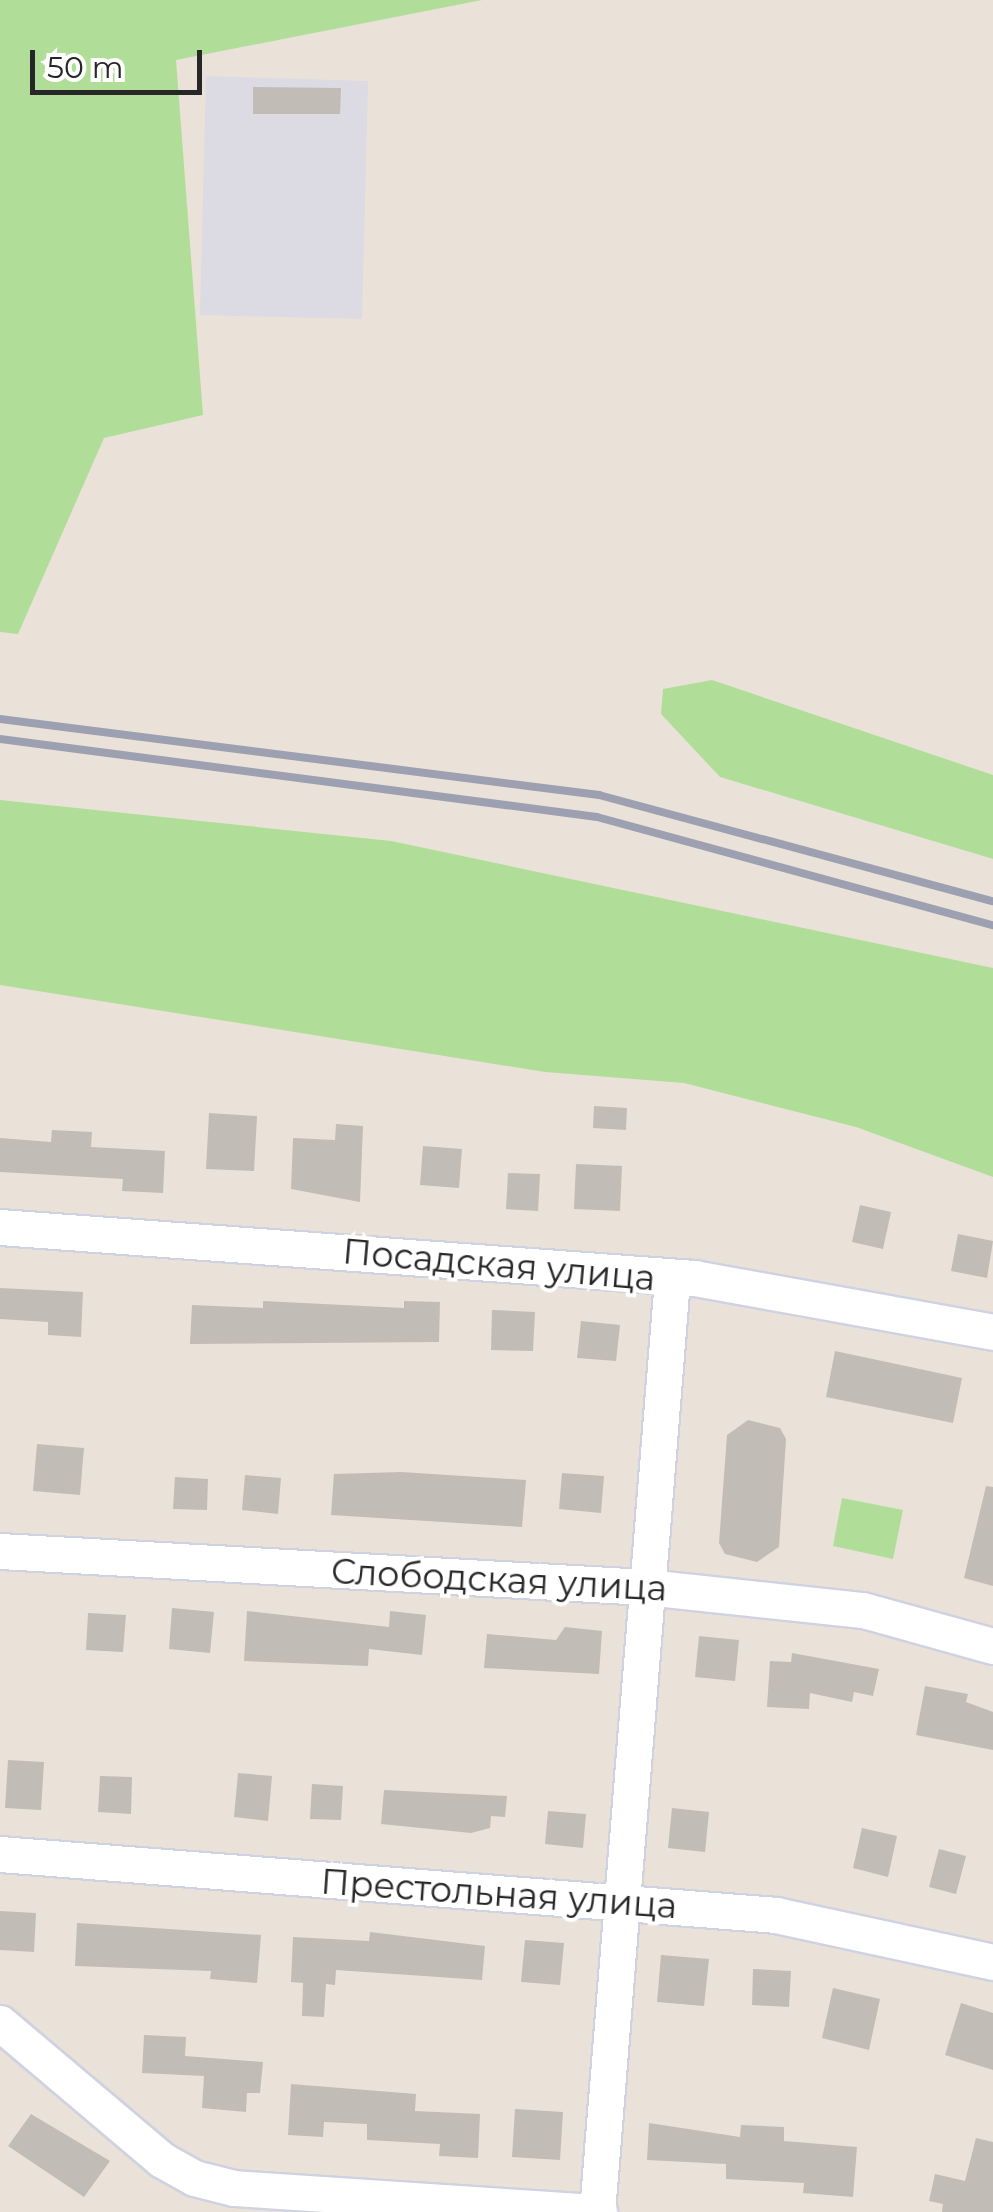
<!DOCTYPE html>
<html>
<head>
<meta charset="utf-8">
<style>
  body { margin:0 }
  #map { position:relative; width:993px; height:2212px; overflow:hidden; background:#eae2d9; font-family:Montserrat,sans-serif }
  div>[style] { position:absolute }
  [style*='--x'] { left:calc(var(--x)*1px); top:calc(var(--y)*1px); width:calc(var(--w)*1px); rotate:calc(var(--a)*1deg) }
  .industrial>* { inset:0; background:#dcdae2 }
  .green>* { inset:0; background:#b0de98 }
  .building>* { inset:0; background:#c2bcb6 }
  .roads { filter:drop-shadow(2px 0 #cfd2e0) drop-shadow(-2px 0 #cfd2e0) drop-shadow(0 2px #cfd2e0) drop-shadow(0 -2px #cfd2e0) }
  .minor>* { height:35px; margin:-17.5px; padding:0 17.5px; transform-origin:17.5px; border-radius:17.5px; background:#fff }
  .rail>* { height:8px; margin:-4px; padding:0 4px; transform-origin:4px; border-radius:4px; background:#9da0b1 }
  span { translate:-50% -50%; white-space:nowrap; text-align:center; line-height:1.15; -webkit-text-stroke:8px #fff; paint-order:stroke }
  .street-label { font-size:35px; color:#272727 }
  .scale { position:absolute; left:30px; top:50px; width:172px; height:45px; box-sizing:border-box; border:5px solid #272727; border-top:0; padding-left:12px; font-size:30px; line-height:35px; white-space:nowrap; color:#272727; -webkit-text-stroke:8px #fff; paint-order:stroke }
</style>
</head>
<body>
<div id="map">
  <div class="industrial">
    <div style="clip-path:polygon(206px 76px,368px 81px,362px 319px,200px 315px)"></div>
  </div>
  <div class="green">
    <div style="clip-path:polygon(0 0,482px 0,176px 60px,203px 415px,104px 438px,18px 634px,0 632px)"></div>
    <div style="clip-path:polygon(712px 680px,993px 775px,993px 859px,720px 777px,661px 714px,663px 689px)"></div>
    <div style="clip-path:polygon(0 800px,391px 841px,993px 968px,993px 1177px,856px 1127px,684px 1083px,545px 1072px,0 985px)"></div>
    <div style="clip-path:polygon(842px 1498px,903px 1510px,893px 1559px,833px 1546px)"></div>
  </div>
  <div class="building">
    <div style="clip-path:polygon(253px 87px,341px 88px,340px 114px,253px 114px)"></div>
    <div style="clip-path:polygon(594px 1106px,627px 1108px,626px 1130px,593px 1128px)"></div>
    <div style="clip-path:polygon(209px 1113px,257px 1116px,254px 1171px,206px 1169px)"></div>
    <div style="clip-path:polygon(336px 1124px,363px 1126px,360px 1202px,291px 1189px,293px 1138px,335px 1140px)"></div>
    <div style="clip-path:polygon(52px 1130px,92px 1132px,91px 1147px,165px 1151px,163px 1193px,122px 1191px,123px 1179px,0 1172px,0 1138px,51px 1142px)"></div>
    <div style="clip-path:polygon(423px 1146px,462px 1149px,459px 1188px,420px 1185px)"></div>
    <div style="clip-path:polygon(576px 1164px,622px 1166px,620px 1211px,574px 1209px)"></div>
    <div style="clip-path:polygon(508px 1173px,540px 1174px,538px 1211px,506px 1209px)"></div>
    <div style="clip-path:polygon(860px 1205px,891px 1212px,883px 1249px,852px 1242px)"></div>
    <div style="clip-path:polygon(958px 1234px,993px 1241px,987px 1278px,951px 1271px)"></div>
    <div style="clip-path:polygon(0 1288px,83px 1292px,81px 1337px,48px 1335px,48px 1322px,0 1319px)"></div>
    <div style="clip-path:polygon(263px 1301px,404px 1308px,404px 1301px,440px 1302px,439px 1342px,190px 1344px,192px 1305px,263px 1308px)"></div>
    <div style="clip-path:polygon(492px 1310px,535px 1312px,533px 1351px,491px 1350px)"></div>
    <div style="clip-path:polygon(581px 1321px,620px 1325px,616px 1361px,577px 1358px)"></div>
    <div style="clip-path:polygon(835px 1351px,962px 1378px,953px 1423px,826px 1397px)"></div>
    <div style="clip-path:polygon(748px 1420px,780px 1428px,786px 1439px,779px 1547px,757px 1562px,725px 1554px,719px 1543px,727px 1435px)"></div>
    <div style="clip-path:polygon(37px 1444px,84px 1448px,80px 1495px,33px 1491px)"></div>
    <div style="clip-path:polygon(401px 1472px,526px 1480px,522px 1527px,331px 1515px,334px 1474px)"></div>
    <div style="clip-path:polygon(562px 1473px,604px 1476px,601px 1513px,559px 1509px)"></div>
    <div style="clip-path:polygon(245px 1475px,281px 1478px,278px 1514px,242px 1510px)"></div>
    <div style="clip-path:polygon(175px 1477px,208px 1479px,207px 1510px,173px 1509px)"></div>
    <div style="clip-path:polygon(986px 1486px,993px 1487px,993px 1586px,964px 1578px)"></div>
    <div style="clip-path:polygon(172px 1608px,214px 1612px,210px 1653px,169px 1649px)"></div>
    <div style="clip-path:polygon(247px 1611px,389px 1627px,390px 1611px,426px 1615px,422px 1655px,369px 1649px,368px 1666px,244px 1661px)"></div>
    <div style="clip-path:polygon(88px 1613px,126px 1615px,123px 1652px,86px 1650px)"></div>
    <div style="clip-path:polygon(565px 1627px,602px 1631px,599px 1674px,484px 1668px,487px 1634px,556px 1640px)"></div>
    <div style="clip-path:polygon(699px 1636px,739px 1640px,735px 1681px,695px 1677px)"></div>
    <div style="clip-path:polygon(792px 1653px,879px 1669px,873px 1696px,854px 1692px,852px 1702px,810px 1693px,809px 1709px,767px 1707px,770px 1661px,791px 1662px)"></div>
    <div style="clip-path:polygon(925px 1686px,968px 1694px,966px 1702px,993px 1712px,993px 1750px,916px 1735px)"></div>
    <div style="clip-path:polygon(8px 1760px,44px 1762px,41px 1810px,5px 1808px)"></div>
    <div style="clip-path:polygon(238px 1773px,272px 1776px,268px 1821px,234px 1817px)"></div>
    <div style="clip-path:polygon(100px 1776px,132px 1777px,131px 1814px,98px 1812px)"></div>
    <div style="clip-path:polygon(312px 1784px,343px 1786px,341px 1820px,310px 1819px)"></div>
    <div style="clip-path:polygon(384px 1790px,507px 1796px,505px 1817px,491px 1816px,490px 1828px,471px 1833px,381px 1824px)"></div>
    <div style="clip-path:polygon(672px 1808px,709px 1812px,705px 1852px,668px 1848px)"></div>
    <div style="clip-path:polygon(548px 1811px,586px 1814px,583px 1848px,545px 1844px)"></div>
    <div style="clip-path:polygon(862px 1828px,897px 1836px,888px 1877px,853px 1868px)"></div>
    <div style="clip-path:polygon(939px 1849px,966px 1856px,956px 1894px,929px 1887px)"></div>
    <div style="clip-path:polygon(0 1911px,36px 1913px,34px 1952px,0 1950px)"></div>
    <div style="clip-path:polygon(77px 1923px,261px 1935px,257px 1983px,210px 1979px,211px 1971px,75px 1966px)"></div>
    <div style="clip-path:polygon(370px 1932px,485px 1946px,482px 1980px,336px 1970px,335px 1985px,326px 1984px,324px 2017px,302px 2016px,303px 1983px,291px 1982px,293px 1937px,369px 1941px)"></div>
    <div style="clip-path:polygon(525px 1940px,564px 1943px,560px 1985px,521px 1982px)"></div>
    <div style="clip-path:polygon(661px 1955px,709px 1959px,704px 2006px,657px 2002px)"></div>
    <div style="clip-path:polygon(753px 1969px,791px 1971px,789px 2007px,752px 2005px)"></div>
    <div style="clip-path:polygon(833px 1988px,880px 1999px,869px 2050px,822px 2038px)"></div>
    <div style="clip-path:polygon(961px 2003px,993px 2013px,993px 2070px,945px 2055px)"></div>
    <div style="clip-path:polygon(144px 2035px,186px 2037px,185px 2056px,263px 2062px,260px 2093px,247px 2093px,246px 2112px,202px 2108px,204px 2076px,142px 2073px)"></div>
    <div style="clip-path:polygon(291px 2084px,416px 2094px,415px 2111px,480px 2114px,478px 2158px,439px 2156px,440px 2144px,367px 2140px,367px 2124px,324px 2122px,323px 2137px,288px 2135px)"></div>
    <div style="clip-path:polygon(515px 2109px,563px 2112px,560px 2160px,512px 2157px)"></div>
    <div style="clip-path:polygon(31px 2114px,110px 2161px,84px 2197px,8px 2146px)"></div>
    <div style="clip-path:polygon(649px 2123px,740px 2137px,741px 2125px,784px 2127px,784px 2141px,857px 2147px,853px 2197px,803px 2193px,804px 2183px,726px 2179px,726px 2164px,647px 2160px)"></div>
    <div style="clip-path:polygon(976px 2138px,993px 2142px,993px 2212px,942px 2212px,943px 2204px,929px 2201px,935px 2174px,965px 2181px)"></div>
  </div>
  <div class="roads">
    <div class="minor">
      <div style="--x:0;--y:1227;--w:696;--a:4.2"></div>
      <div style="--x:694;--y:1278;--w:304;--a:10.2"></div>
      <div style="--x:0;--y:1551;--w:647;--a:3.19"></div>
      <div style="--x:646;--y:1587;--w:218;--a:6.1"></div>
      <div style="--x:863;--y:1610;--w:135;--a:15.5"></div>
      <div style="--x:0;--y:1854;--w:778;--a:4.49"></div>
      <div style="--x:776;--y:1915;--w:222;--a:12.2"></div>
      <div style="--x:0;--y:2023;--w:212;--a:40.2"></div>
      <div style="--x:162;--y:2160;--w:37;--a:29"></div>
      <div style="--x:194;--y:2178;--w:41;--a:14"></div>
      <div style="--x:234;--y:2188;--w:366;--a:3.8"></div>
      <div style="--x:597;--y:2212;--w:935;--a:-85.4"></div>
    </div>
  </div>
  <div class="rail">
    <div style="--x:0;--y:719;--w:604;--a:7.23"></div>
    <div style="--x:599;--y:795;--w:408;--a:15.1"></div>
    <div style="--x:0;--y:739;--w:602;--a:7.44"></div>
    <div style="--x:597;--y:817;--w:410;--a:15.3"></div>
  </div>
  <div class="street-label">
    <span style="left:499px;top:1265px;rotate:5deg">Посадская улица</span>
    <span style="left:499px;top:1580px;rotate:3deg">Слободская улица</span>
    <span style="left:499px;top:1894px;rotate:4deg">Престольная улица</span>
  </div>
  <div class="scale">50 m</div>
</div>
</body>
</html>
